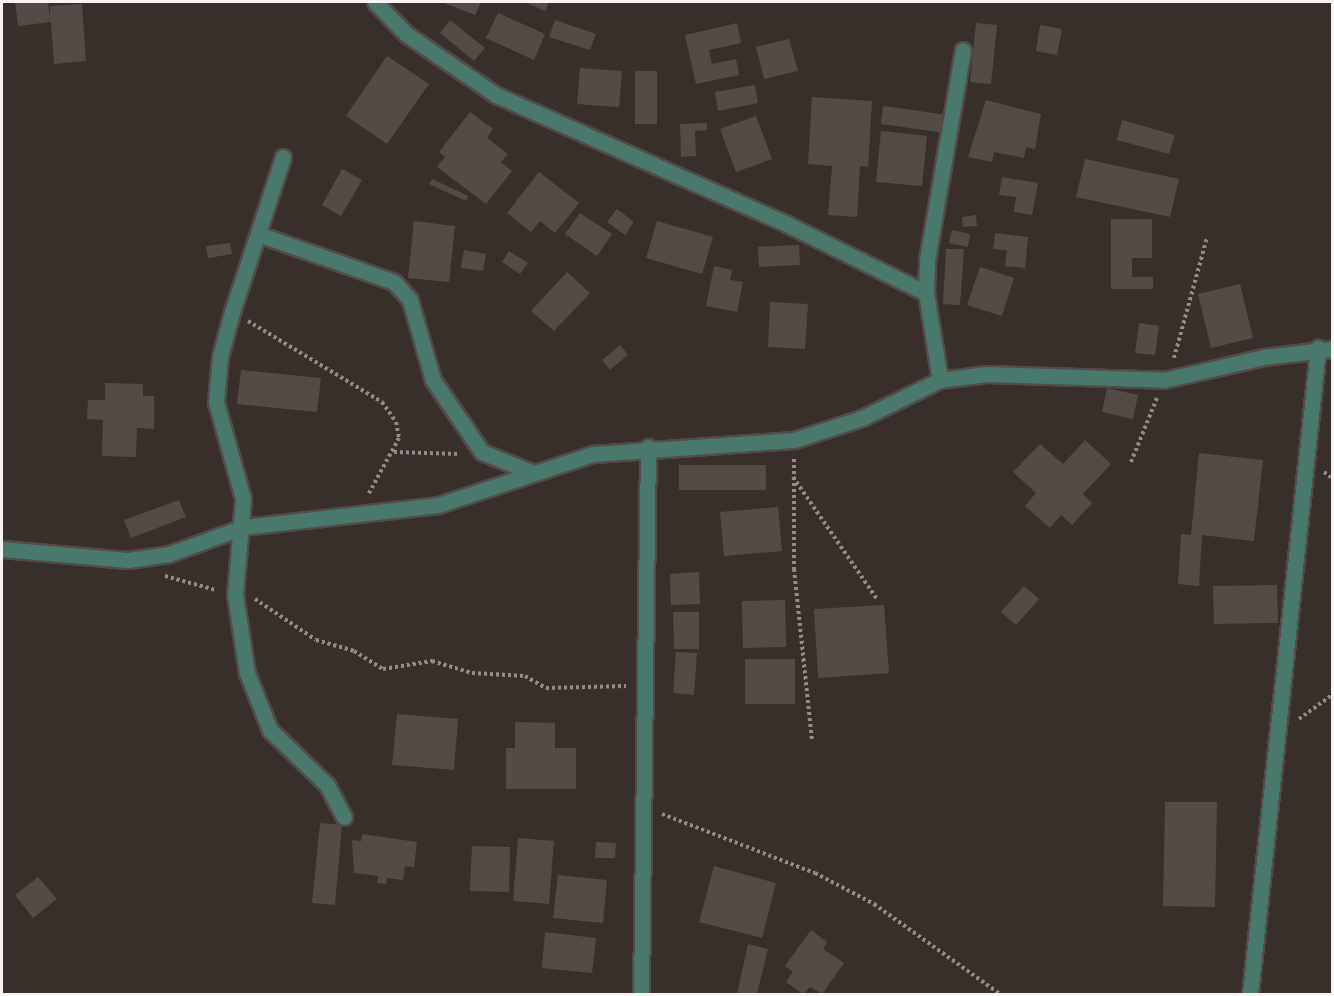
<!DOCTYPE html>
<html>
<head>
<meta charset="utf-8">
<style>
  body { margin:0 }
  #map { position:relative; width:1334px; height:996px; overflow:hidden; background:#382f2b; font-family:"DejaVu Sans",sans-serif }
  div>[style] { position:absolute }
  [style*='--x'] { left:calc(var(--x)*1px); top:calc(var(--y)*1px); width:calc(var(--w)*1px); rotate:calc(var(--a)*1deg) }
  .building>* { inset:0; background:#544b47 }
  .path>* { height:4px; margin-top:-2px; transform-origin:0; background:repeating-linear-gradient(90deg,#938c88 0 3px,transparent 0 6px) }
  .roads { filter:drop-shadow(2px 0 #534b47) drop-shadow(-2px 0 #534b47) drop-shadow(0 2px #534b47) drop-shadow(0 -2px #534b47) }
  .minor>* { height:15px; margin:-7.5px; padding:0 7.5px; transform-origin:7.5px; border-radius:7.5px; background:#49786d }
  span { translate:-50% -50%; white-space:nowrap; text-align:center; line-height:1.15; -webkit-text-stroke:6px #1c1817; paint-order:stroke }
  .frame { position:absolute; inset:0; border:3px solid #f9f4f1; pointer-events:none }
</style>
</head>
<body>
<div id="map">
  <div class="building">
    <div style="clip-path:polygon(15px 2px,48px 2px,50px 17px,50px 6px,82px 4px,86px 61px,54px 64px,51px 22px,18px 26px)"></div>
    <div style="clip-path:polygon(441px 2px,481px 2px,475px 15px)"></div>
    <div style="clip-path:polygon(525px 2px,549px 2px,545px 11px)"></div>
    <div style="clip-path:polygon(498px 13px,545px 34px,534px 60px,486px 38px)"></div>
    <div style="clip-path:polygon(450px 20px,485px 48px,474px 61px,440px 33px)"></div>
    <div style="clip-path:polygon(555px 20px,596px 34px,590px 50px,549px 37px)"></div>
    <div style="clip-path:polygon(737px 23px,741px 43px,709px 50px,712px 64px,736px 59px,739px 75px,696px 84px,685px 35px)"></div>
    <div style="clip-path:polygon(976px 23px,997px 25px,991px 84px,970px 82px)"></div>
    <div style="clip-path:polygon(1040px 25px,1062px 29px,1057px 55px,1036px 51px)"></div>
    <div style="clip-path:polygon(789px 39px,798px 71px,764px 79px,756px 47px)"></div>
    <div style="clip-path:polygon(387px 56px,429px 84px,387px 144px,346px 116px)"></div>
    <div style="clip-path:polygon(580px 68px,622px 71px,619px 107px,577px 104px)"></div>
    <div style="clip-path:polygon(635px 71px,657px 71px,657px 124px,635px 124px)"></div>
    <div style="clip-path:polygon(755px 85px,758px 103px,718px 111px,715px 92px)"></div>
    <div style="clip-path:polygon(812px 97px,872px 101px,868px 167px,860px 166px,857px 217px,828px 215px,832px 166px,808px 164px)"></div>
    <div style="clip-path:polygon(986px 100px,1041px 114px,1035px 149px,1026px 147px,1024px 158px,994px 152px,992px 162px,968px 157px)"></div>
    <div style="clip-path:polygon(883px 106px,948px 115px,946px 133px,881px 124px)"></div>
    <div style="clip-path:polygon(470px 112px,493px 129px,487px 138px,508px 154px,501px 162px,512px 171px,486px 204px,437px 167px,445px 157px,439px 152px)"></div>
    <div style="clip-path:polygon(756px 116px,772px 159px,736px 172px,720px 129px)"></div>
    <div style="clip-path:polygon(1122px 120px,1175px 135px,1169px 154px,1117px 140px)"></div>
    <div style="clip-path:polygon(707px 123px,707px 130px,695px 131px,696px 156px,681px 157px,680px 124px)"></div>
    <div style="clip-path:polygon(881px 131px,927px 136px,922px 186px,876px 182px)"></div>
    <div style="clip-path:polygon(1085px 159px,1179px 179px,1170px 217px,1076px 197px)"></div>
    <div style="clip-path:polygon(342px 169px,362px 180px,341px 216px,322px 205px)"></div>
    <div style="clip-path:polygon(539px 172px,579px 203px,555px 233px,540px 221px,531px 232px,507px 213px)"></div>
    <div style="clip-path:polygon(1002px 177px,1038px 183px,1032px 215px,1014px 212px,1016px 197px,999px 195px)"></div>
    <div style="clip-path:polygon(432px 179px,468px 196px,466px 201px,429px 184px)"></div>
    <div style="clip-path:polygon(617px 209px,634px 222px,625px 235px,607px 222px)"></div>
    <div style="clip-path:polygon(580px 213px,612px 234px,597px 256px,565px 234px)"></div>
    <div style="clip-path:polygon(976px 215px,977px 226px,963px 227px,962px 217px)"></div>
    <div style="clip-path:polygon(1111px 219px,1152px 219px,1152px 258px,1132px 258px,1132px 277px,1153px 277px,1153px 289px,1111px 289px)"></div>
    <div style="clip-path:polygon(414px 221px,455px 226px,449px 282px,408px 278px)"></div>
    <div style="clip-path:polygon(657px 221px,713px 237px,702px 274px,646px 258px)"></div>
    <div style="clip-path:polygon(952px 230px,970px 234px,968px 247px,949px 243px)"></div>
    <div style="clip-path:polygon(995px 233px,1028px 237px,1025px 268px,1005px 266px,1007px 250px,993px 249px)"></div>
    <div style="clip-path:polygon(230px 243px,232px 254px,208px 258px,206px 246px)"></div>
    <div style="clip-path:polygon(799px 245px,800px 265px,759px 267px,758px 247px)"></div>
    <div style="clip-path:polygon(946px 249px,964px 249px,960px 305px,943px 304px)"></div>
    <div style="clip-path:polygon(464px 250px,486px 254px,483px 271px,461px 268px)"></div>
    <div style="clip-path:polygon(509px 251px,528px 263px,520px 274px,502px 262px)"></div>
    <div style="clip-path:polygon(714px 266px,732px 270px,730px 280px,743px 282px,737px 312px,706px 306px)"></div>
    <div style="clip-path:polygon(980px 267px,1014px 278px,1002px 316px,967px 305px)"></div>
    <div style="clip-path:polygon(567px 272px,590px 293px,554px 331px,531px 311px)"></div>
    <div style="clip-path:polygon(1240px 284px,1253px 338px,1211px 348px,1198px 294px)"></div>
    <div style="clip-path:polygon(770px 302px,808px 304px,805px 349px,768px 347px)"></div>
    <div style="clip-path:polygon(1139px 323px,1159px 326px,1155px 355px,1135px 353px)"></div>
    <div style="clip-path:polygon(620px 345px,628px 355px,610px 370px,602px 360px)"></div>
    <div style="clip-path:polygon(241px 370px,321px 378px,317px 412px,237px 404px)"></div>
    <div style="clip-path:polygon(105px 383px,143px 384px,143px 396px,154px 396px,154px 429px,137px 428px,136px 457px,102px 456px,103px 420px,87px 419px,88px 400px,105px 400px)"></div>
    <div style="clip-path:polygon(1107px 388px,1138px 395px,1133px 419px,1102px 412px)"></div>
    <div style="clip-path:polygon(1085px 440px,1111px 464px,1083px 494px,1092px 503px,1072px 525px,1061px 515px,1050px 528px,1025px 506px,1036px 493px,1013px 472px,1040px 444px,1063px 464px)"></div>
    <div style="clip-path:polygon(1199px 453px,1263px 460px,1254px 541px,1202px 535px,1199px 586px,1178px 584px,1181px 534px,1191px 535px)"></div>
    <div style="clip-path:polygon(679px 465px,766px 465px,766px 490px,679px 490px)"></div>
    <div style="clip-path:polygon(179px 500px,186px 517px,131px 538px,124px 520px)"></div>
    <div style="clip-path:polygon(778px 507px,782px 551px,724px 556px,720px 512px)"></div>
    <div style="clip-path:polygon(699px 572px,700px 604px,671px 605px,670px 574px)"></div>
    <div style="clip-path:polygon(1277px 585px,1278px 623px,1214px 624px,1213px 586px)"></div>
    <div style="clip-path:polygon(1024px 586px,1039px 599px,1016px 625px,1001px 612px)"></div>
    <div style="clip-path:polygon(785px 600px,786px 647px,743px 648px,742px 601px)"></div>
    <div style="clip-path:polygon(884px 605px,889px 673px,818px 678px,814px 609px)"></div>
    <div style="clip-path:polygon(673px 612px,699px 612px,699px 649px,674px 649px)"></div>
    <div style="clip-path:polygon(676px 652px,697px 653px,694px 695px,673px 693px)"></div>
    <div style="clip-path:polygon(745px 659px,795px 659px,795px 704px,745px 704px)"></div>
    <div style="clip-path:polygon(397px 714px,458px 719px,454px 770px,392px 765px)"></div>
    <div style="clip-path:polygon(515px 722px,555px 723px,555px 748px,576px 748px,576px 789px,506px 789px,506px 748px,515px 748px)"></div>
    <div style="clip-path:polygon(1165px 802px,1217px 802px,1215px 907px,1163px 906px)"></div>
    <div style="clip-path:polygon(320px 823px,342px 825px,335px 905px,312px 903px)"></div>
    <div style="clip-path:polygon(362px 834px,417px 842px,414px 867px,405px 866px,403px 880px,387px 878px,386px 884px,377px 883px,378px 876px,354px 873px,352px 840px,361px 841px)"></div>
    <div style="clip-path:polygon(518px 838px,554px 841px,549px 904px,513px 901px)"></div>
    <div style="clip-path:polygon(596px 842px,616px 843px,615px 858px,595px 858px)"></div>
    <div style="clip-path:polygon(472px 846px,510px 847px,509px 892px,470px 891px)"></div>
    <div style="clip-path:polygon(714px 866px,776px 883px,762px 938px,699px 922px)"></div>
    <div style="clip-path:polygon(558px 875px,607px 880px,603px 923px,553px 918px)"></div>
    <div style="clip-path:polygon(38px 877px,57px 899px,33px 918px,15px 895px)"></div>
    <div style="clip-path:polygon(811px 930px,827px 942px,823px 949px,844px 963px,822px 994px,810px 987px,803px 994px,786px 982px,793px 972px,785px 966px)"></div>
    <div style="clip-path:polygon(545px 932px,596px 938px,592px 973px,542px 968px)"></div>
    <div style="clip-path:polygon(748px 944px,768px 949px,757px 994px,737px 994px)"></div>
  </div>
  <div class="path">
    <div style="--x:248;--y:321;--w:157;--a:31.2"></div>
    <div style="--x:382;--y:402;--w:24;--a:55"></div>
    <div style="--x:396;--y:422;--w:16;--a:79"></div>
    <div style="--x:399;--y:438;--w:63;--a:118.6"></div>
    <div style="--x:1174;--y:358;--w:125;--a:-74.7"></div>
    <div style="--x:394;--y:452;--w:66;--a:1.7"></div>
    <div style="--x:794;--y:459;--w:110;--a:90"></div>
    <div style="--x:794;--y:569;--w:173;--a:84"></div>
    <div style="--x:1131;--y:462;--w:69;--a:-67.9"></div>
    <div style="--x:1324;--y:472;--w:10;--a:37"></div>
    <div style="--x:793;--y:477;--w:148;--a:55.5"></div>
    <div style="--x:165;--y:576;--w:53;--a:15.4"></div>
    <div style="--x:255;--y:599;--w:73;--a:33.9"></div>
    <div style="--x:316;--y:640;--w:40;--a:16"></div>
    <div style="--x:354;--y:651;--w:34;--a:32"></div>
    <div style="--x:383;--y:669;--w:50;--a:-9.3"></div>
    <div style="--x:432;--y:661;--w:42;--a:16.7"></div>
    <div style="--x:472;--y:673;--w:53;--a:3.2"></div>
    <div style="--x:525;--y:676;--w:24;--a:30"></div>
    <div style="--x:546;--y:688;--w:80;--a:-1.4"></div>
    <div style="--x:1299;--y:719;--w:41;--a:-36"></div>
    <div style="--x:662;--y:814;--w:164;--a:21.1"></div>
    <div style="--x:815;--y:873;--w:67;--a:27.7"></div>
    <div style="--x:874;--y:904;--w:155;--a:35.5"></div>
  </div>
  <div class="roads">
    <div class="minor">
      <div style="--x:375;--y:2;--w:45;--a:45.9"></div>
      <div style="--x:406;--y:34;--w:109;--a:34.1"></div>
      <div style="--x:496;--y:95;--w:318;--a:23.9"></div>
      <div style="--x:787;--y:224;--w:155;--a:26.4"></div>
      <div style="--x:283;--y:157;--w:163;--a:108.2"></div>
      <div style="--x:232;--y:312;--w:47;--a:104.9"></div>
      <div style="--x:220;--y:357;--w:45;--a:95.1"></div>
      <div style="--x:216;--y:402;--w:101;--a:74.4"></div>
      <div style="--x:243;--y:499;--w:96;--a:94.8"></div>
      <div style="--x:235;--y:595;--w:79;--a:81.3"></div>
      <div style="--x:247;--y:673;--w:61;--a:68"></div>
      <div style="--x:270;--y:730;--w:79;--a:44"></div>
      <div style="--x:327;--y:785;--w:36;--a:62"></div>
      <div style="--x:258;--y:234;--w:144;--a:19.4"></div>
      <div style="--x:394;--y:282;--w:24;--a:48"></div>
      <div style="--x:410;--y:300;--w:83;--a:74"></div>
      <div style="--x:433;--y:380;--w:87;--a:55.8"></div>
      <div style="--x:482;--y:452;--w:53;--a:22.2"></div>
      <div style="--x:940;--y:380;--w:88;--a:-99.1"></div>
      <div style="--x:926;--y:293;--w:33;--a:-88"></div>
      <div style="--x:927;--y:260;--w:213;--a:-80.3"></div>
      <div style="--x:2;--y:549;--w:126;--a:5"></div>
      <div style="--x:128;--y:560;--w:41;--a:-8.3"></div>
      <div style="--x:169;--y:554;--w:79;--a:-20"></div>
      <div style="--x:243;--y:527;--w:196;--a:-6.4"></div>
      <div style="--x:438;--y:505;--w:163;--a:-18.2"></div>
      <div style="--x:593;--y:454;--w:201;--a:-4"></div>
      <div style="--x:794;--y:440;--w:71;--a:-17.9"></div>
      <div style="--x:862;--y:418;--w:87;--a:-26"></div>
      <div style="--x:940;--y:380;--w:47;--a:-7.3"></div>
      <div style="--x:987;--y:374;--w:177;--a:1.9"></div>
      <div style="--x:1164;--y:380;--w:103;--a:-13"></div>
      <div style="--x:1264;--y:357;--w:68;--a:-6.7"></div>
      <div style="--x:641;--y:994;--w:547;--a:-89.27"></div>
      <div style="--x:1250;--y:994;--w:650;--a:-83.99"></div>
    </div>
  </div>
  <div class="frame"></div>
</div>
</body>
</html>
